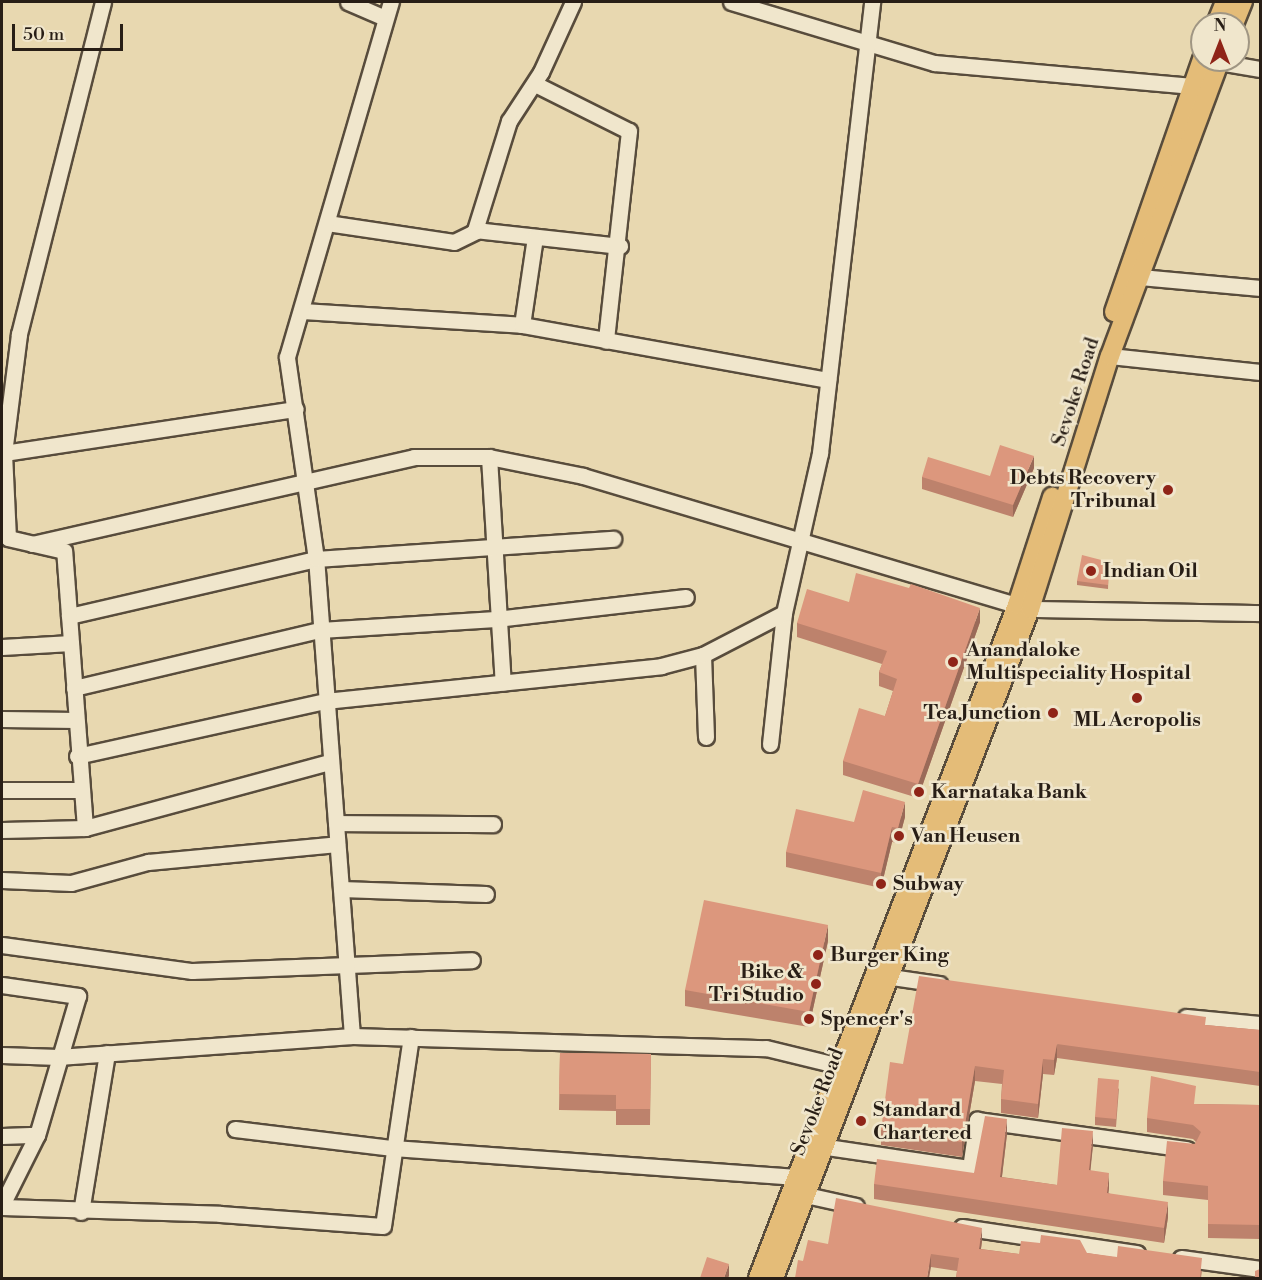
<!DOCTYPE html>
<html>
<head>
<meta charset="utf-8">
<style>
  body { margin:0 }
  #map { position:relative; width:1262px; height:1280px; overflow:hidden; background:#e8d8b0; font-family:"Libre Bodoni",serif }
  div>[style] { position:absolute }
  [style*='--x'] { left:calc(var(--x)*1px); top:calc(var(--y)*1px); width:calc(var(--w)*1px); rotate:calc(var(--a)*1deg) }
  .roads { filter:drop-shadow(2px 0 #584c3c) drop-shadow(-2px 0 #584c3c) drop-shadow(0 2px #584c3c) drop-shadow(0 -2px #584c3c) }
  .minor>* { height:15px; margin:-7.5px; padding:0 7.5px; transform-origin:7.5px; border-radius:7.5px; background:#f0e6cc }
  .major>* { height:18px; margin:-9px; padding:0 9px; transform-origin:9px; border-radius:9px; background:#e4bc78 }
  .wall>* { inset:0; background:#bd826c }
  .shaded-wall>* { inset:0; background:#9a6a58 }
  .building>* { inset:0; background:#dc977d }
  .dots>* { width:16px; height:16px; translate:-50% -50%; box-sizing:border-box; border:3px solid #f0e6cc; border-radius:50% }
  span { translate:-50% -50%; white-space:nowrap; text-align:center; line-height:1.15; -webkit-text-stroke:5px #f0e6cc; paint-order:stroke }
  .street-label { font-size:20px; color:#281e16 }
  .poi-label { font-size:20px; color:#281e16; font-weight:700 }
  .right { translate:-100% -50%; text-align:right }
  .left { translate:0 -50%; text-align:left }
  .frame { position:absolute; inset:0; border:3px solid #281e16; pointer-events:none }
  .north { position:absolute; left:1190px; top:12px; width:60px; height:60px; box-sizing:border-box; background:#f0e6cc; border:2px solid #a09683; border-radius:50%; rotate:0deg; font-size:16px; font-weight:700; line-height:24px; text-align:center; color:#281e16 }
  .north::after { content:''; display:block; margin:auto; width:21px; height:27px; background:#8f2418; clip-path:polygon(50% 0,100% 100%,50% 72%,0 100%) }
  .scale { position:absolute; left:12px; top:24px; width:111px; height:27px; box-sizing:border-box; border:3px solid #281e16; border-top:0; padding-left:8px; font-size:18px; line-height:21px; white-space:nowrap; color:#281e16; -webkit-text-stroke:4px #f0e6cc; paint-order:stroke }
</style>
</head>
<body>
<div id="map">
  <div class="roads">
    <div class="minor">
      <div style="--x:348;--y:2;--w:40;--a:23.4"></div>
      <div style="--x:573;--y:2;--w:77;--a:114.6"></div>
      <div style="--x:541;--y:72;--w:59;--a:123.1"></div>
      <div style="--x:509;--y:121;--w:114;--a:107.3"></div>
      <div style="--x:475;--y:230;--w:146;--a:6.3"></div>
      <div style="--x:731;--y:2;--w:212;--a:16.7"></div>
      <div style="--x:934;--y:63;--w:268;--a:5.1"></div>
      <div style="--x:1219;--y:62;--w:42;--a:9.7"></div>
      <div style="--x:535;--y:84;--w:105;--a:26.6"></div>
      <div style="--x:629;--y:131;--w:211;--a:96.3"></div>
      <div style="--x:327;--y:223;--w:128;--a:8.5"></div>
      <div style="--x:454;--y:242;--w:25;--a:-26"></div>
      <div style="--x:1140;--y:277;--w:121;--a:5.2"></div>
      <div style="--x:302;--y:311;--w:220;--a:3.6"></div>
      <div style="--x:522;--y:325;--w:311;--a:10.2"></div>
      <div style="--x:522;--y:325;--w:89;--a:-81.6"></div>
      <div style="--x:1110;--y:356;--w:151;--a:6.1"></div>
      <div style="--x:4;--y:453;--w:295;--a:-8.6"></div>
      <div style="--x:489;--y:457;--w:226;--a:86.5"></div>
      <div style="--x:32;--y:544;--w:392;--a:-12.8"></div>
      <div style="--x:414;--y:457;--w:75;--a:0"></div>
      <div style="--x:489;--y:457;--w:96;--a:11.4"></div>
      <div style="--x:583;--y:476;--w:453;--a:16.6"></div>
      <div style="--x:1030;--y:609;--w:230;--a:1"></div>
      <div style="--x:69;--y:616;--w:253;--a:-13"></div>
      <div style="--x:316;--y:559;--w:298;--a:-3.9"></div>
      <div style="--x:2;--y:647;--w:69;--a:-3.3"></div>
      <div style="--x:703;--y:655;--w:82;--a:87.9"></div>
      <div style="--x:74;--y:688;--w:253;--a:-13.3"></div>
      <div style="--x:320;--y:630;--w:176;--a:-3.6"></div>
      <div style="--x:496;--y:619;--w:191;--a:-6.6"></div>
      <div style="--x:2;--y:719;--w:74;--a:0.8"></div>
      <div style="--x:770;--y:744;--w:132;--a:-83.9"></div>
      <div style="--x:784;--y:613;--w:164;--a:-77.3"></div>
      <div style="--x:820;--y:453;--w:454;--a:-83.4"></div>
      <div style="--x:77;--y:756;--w:254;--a:-12.5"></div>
      <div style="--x:325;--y:701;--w:338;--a:-5.9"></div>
      <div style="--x:661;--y:666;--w:43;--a:-14.7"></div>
      <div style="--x:703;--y:655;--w:91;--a:-27.4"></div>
      <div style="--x:2;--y:790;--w:78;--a:0"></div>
      <div style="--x:336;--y:823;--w:157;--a:0.4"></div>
      <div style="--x:85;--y:828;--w:278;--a:-94.3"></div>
      <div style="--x:64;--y:551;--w:57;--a:-166.9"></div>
      <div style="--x:8;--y:538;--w:85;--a:-92.7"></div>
      <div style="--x:4;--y:453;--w:120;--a:-82.8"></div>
      <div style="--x:19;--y:334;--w:342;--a:-75.8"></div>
      <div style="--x:2;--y:830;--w:83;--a:-1.4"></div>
      <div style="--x:85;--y:828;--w:253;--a:-15.1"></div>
      <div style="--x:2;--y:880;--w:69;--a:2.5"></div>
      <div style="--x:71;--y:883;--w:80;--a:-15.3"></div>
      <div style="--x:148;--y:862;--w:190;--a:-5.4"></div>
      <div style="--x:341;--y:889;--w:145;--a:2"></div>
      <div style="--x:2;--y:945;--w:192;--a:7.8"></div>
      <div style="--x:192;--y:971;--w:280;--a:-2.2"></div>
      <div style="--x:891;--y:977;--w:49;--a:8.3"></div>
      <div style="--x:2;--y:985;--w:77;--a:8.2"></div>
      <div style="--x:78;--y:996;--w:145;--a:106.4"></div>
      <div style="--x:37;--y:1135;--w:78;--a:116.6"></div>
      <div style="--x:1186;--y:1017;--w:74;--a:5.4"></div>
      <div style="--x:352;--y:1036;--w:478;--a:-94.3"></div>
      <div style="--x:316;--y:559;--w:204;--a:-98.2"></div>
      <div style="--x:287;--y:357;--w:370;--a:-73.7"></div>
      <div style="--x:2;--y:1055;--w:56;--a:2"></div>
      <div style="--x:58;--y:1057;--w:295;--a:-4.1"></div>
      <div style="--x:352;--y:1036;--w:414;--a:1.7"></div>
      <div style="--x:766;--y:1048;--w:76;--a:13.7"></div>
      <div style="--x:235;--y:1129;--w:159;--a:6.9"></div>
      <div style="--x:393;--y:1148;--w:405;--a:4.1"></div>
      <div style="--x:2;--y:1136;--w:35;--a:-2"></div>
      <div style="--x:827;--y:1147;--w:145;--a:8.4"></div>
      <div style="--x:970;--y:1168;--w:49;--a:-81.7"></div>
      <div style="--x:977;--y:1120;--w:212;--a:7.9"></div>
      <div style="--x:806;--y:1195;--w:51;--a:12.4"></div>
      <div style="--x:2;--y:1207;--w:218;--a:1.8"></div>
      <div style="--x:220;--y:1214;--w:163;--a:4.2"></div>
      <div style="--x:383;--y:1226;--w:191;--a:-81.6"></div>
      <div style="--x:81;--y:1212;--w:161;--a:-80.7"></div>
      <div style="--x:962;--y:1227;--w:177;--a:8.5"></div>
      <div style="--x:1181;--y:1258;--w:80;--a:7.9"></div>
    </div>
    <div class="major">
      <div style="--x:1216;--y:24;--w:24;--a:-68"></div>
      <div style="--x:1234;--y:24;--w:24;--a:-68"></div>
      <div style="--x:1114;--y:312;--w:268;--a:-70.8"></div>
      <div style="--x:758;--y:1278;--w:721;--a:-68.95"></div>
      <div style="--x:1017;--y:605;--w:114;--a:-72"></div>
      <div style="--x:774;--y:1278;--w:716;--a:-69.06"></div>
      <div style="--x:1030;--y:609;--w:265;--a:-72.5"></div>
      <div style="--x:1110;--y:356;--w:316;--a:-69.6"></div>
    </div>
  </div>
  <div class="wall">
    <div style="clip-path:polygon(1034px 468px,1013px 517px,922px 489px,922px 477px,990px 476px)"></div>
    <div style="clip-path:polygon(1109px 562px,1108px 589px,1077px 585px,1077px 581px)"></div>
    <div style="clip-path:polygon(849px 602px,980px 622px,918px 798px,843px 775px,843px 761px,885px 716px,893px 691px,879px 686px,879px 672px,882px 664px,797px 637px,797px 623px)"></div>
    <div style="clip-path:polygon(905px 817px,898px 843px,892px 842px,881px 888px,786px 867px,786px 852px,854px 822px)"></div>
    <div style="clip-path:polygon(828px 941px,809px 1027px,685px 1006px,685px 990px)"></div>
    <div style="clip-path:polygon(1206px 1025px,1260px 1030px,1260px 1086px,1057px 1058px,1054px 1075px,1043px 1074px,1038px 1118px,1001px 1113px,1001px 1099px,1002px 1084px,975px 1081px,962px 1157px,881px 1145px,881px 1130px,903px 1064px)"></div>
    <div style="clip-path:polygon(560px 1053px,651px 1054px,650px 1125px,616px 1125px,616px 1111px,559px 1110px)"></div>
    <div style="clip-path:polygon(1119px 1088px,1116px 1127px,1095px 1125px,1095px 1117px)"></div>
    <div style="clip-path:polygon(1195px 1104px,1260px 1105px,1260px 1239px,1208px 1238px,1208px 1200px,1163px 1195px,1163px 1181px,1196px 1142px,1193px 1139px,1147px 1132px,1147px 1118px)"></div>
    <div style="clip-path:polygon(1007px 1134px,1002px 1177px,1057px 1185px,1093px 1145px,1090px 1170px,1109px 1188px,1108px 1193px,1168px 1217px,1164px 1243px,874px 1199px,874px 1184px,974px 1173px)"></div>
    <div style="clip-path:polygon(982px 1241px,981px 1249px,1019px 1254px,1087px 1253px,1202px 1271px,1201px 1278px,956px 1278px,957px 1271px,931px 1267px,803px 1261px,828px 1244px)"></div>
  </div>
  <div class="shaded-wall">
    <div style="clip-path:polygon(1034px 456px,1034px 468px,1013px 517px,1013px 505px)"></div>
    <div style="clip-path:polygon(980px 608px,980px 622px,918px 798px,918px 784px)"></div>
    <div style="clip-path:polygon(905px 802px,905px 817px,898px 843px,898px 828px)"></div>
    <div style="clip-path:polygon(892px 827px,892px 842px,881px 888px,881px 873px)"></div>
    <div style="clip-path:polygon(828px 925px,828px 941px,809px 1027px,809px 1012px)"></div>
    <div style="clip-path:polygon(1057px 1044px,1057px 1058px,1054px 1075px,1054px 1060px)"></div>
    <div style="clip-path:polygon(1043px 1059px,1043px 1074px,1038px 1118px,1038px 1104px)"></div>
    <div style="clip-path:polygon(975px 1066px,975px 1081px,962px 1157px,962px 1142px)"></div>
    <div style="clip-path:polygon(1007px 1119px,1007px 1134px,1000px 1192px,1000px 1177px)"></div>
    <div style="clip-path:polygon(1093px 1131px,1093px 1145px,1089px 1185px,1089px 1170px)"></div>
    <div style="clip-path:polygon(1109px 1173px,1109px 1188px,1107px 1207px,1107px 1193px)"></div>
    <div style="clip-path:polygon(1168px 1202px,1168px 1217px,1164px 1243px,1164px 1228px)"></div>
    <div style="clip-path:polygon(982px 1228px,982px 1241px,979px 1262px,979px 1249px)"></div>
    <div style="clip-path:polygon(931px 1254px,931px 1267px,929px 1278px,927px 1278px)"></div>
    <div style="clip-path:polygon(729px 1264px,729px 1276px,728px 1278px,724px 1278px)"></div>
  </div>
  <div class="building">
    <div style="clip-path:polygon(1000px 445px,1034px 456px,1013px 505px,922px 477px,928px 457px,990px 476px)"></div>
    <div style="clip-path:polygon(1082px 555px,1109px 562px,1108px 585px,1077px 581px)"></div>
    <div style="clip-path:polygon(856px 573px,909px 588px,911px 584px,980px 608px,918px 784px,843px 761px,859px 708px,885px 716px,897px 679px,879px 672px,887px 651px,797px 623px,807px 589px,849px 602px)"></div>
    <div style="clip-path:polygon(863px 790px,905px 802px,898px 828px,892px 827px,881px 873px,786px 852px,796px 809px,854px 822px)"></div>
    <div style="clip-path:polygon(704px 900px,828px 925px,809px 1012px,685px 990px)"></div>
    <div style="clip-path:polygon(919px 976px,1206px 1017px,1205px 1025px,1260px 1030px,1260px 1072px,1057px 1044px,1054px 1060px,1043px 1059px,1038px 1104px,1001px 1099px,1004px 1070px,975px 1066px,962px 1142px,881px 1130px,890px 1062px,903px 1064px)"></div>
    <div style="clip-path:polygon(560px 1053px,651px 1054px,650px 1109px,616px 1109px,616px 1095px,559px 1094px)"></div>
    <div style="clip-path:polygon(1151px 1076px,1196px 1086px,1194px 1104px,1260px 1105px,1260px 1225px,1208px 1224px,1208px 1186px,1163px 1181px,1167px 1141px,1195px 1144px,1201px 1132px,1193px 1125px,1147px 1118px)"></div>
    <div style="clip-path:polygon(1098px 1078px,1119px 1080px,1116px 1119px,1095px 1117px)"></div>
    <div style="clip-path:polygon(985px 1116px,1007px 1119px,1000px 1177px,1057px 1185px,1062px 1128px,1093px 1131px,1089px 1170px,1109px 1173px,1107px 1193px,1168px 1202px,1164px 1228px,874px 1184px,877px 1159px,974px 1173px)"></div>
    <div style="clip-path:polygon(836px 1198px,982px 1228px,979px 1249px,1019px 1254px,1021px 1241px,1040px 1243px,1041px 1235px,1080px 1240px,1087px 1253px,1117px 1257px,1118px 1246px,1202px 1258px,1200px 1278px,956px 1278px,959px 1258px,931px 1254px,927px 1278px,795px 1278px,798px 1260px,803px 1261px,808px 1240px,828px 1244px)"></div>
    <div style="clip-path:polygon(707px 1257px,729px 1264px,724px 1278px,700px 1278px)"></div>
    <div style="clip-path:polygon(1260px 1269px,1260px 1278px,1255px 1278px,1255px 1271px)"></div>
  </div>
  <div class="dots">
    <div style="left:1168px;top:490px;background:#8f2418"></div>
    <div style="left:1091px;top:571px;background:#8f2418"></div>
    <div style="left:953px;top:662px;background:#8f2418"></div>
    <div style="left:1137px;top:698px;background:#8f2418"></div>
    <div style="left:1053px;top:713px;background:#8f2418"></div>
    <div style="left:919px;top:792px;background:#8f2418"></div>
    <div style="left:899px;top:836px;background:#8f2418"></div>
    <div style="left:881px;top:884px;background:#8f2418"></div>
    <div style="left:818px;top:955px;background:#8f2418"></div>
    <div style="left:816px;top:984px;background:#8f2418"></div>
    <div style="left:809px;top:1019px;background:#8f2418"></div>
    <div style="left:861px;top:1121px;background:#8f2418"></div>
  </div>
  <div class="street-label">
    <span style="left:1076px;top:392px;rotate:-72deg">Sevoke Road</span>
    <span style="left:818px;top:1102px;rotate:-69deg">Sevoke Road</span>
  </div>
  <div class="poi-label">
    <span class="right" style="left:1156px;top:490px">Debts Recovery<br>Tribunal</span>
    <span class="left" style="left:1103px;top:571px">Indian Oil</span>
    <span class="left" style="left:966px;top:662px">Anandaloke<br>Multispeciality Hospital</span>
    <span class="right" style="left:1041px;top:713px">Tea Junction</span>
    <span style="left:1137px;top:720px">ML Acropolis</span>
    <span class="left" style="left:931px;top:792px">Karnataka Bank</span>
    <span class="left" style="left:911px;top:836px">Van Heusen</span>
    <span class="left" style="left:893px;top:884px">Subway</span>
    <span class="left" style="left:830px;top:955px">Burger King</span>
    <span class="right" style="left:804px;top:984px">Bike &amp;<br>Tri Studio</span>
    <span class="left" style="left:821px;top:1019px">Spencer's</span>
    <span class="left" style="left:873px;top:1122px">Standard<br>Chartered</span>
  </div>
  <div class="frame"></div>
  <div class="north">N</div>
  <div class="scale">50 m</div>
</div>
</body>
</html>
